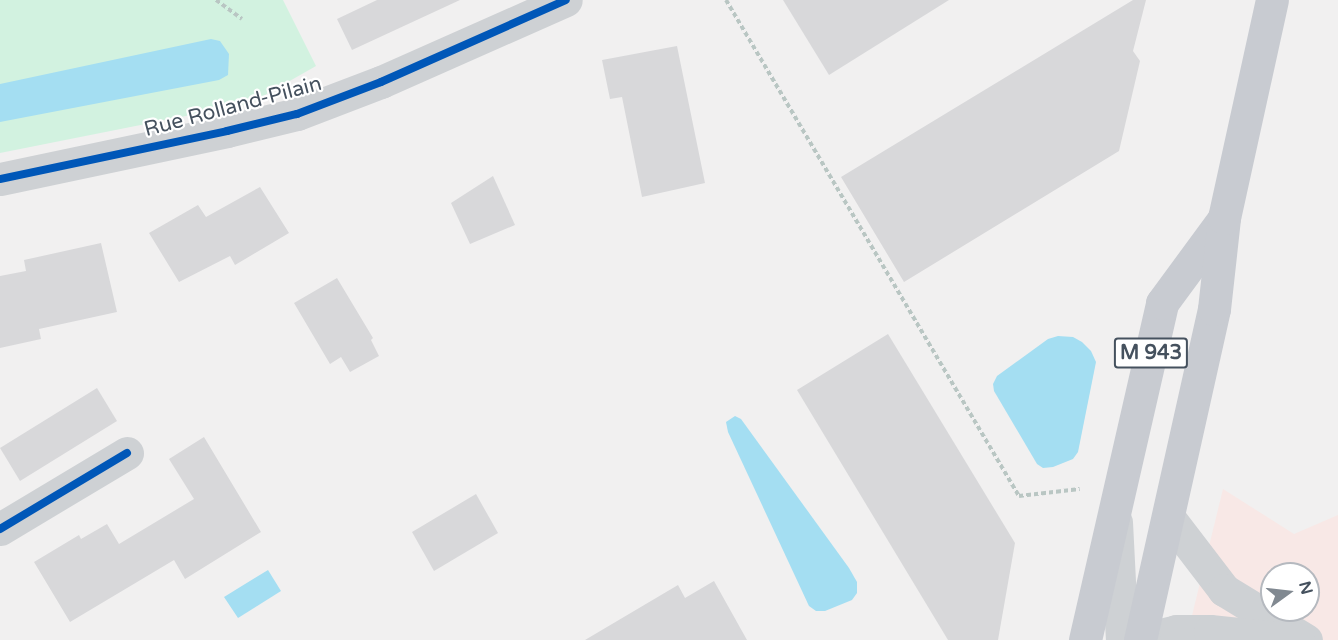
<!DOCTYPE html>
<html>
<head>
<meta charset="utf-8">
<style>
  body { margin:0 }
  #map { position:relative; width:1338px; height:640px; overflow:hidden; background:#f1f0f0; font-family:"Varela Round",sans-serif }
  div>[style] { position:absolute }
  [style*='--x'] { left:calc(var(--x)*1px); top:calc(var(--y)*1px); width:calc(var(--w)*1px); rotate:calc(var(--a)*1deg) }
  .medical>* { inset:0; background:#f8e8e6 }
  .green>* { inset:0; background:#d2f2e0 }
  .water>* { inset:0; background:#a4def2 }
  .building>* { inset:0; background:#d8d8da }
  .path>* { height:4px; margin-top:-2px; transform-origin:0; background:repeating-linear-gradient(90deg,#b9c6c3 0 4.5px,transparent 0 7.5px) }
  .minor>* { height:33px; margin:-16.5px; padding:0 16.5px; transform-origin:16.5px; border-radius:16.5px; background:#ced1d4 }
  .major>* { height:33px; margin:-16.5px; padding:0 16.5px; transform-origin:16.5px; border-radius:16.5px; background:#c8cbd1 }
  .cycleway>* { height:8px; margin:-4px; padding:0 4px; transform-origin:4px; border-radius:4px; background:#0057b8 }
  span { translate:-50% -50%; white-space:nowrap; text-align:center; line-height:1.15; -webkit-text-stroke:4.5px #fff; paint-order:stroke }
  .shield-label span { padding:2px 4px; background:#fff; border:2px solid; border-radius:4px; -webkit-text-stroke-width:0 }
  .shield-label { font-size:20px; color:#45515e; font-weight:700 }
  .street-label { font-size:21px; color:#45515e }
  .north { position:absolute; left:1260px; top:562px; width:60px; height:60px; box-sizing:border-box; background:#fff; border:2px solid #b5b9bf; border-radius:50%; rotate:75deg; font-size:16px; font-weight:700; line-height:24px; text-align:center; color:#45515e }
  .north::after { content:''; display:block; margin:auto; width:21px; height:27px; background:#818991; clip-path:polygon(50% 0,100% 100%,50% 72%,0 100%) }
</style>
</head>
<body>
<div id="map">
  <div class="medical">
    <div style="clip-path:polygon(evenodd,1223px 489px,1294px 534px,1338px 515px,1338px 640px,1186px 640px,1223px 489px,1272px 574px,1308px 574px,1308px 610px,1272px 610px,1272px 574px)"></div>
  </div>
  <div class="green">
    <div style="clip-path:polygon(0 0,283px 0,316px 66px,251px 103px,0 153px)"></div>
  </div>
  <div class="water">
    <div style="clip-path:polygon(211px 39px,220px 41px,229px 54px,228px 75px,219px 80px,0 122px,0 84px)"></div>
    <div style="clip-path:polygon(1058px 336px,1073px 337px,1082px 342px,1091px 351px,1096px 362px,1078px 452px,1073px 459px,1053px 467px,1043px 468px,1037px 464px,994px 391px,993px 384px,997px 376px,1048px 339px)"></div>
    <div style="clip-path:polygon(735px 416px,741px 419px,849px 568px,857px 582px,857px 593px,852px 600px,825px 611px,816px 611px,809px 606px,728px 432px,726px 422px)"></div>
    <div style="clip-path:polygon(268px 570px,281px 591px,238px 618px,224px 597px)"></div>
  </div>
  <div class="building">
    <div style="clip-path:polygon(377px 0,460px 0,352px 50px,337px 19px)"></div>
    <div style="clip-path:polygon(783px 0,949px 0,829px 75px)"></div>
    <div style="clip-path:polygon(1133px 0,1146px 0,1133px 51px,1140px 61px,1119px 151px,904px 282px,841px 177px)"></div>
    <div style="clip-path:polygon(677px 46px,705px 183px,642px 197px,622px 97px,610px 99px,602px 60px)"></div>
    <div style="clip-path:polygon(493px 176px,515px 225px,470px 244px,451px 203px)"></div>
    <div style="clip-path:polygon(260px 187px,289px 233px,235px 265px,230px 256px,179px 282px,149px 233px,198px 205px,206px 217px)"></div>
    <div style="clip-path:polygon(101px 243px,117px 312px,39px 329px,41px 339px,0 348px,0 276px,26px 271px,24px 260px)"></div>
    <div style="clip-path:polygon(337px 278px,373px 338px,371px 340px,379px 356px,350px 372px,341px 357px,330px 364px,294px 303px)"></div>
    <div style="clip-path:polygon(888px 334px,1015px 543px,998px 640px,948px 640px,797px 390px)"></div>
    <div style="clip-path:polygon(97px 388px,117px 421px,20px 481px,0 448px)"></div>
    <div style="clip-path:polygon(204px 437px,261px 532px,185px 579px,174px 560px,70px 622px,34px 562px,79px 535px,81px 539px,107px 524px,119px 544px,194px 499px,169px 459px)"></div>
    <div style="clip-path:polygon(476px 494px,498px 533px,434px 571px,412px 532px)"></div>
    <div style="clip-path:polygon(714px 581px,747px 640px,585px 640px,678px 585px,685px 598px)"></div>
  </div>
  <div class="path">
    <div style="--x:216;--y:0;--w:32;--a:36"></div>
    <div style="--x:726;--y:0;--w:576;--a:59.43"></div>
    <div style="--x:1019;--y:496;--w:61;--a:-6.5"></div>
  </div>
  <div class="minor">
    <div style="--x:0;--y:179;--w:232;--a:-11.9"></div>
    <div style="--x:227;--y:131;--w:72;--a:-13.7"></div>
    <div style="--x:297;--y:114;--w:90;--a:-20.9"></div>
    <div style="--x:381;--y:82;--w:202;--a:-23.9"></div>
    <div style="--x:1169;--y:518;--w:91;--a:52.6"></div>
    <div style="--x:1224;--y:590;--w:96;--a:31.4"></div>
    <div style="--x:1116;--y:522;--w:118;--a:87.1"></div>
    <div style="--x:0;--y:529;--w:148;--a:-30.9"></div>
    <div style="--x:1138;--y:640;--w:39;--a:-13"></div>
    <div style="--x:1176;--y:631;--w:34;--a:0"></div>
    <div style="--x:1210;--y:631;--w:89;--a:5.8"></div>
  </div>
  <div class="major">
    <div style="--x:1085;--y:640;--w:346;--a:-77.1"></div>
    <div style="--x:1162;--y:303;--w:103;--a:-53.7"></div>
    <div style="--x:1140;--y:640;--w:339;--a:-77.4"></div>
    <div style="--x:1214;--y:309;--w:92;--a:-83.7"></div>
    <div style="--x:1224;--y:218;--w:223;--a:-77.6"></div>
  </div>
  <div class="cycleway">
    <div style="--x:0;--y:179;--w:232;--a:-11.9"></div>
    <div style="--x:227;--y:131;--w:72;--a:-13.7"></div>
    <div style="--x:297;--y:114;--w:90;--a:-20.9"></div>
    <div style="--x:381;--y:82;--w:202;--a:-23.9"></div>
    <div style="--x:0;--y:529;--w:148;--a:-30.9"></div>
  </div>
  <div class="shield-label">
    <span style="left:1151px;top:353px">M 943</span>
  </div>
  <div class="street-label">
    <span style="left:233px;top:107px;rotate:-15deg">Rue Rolland-Pilain</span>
  </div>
  <div class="north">N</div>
</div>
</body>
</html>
